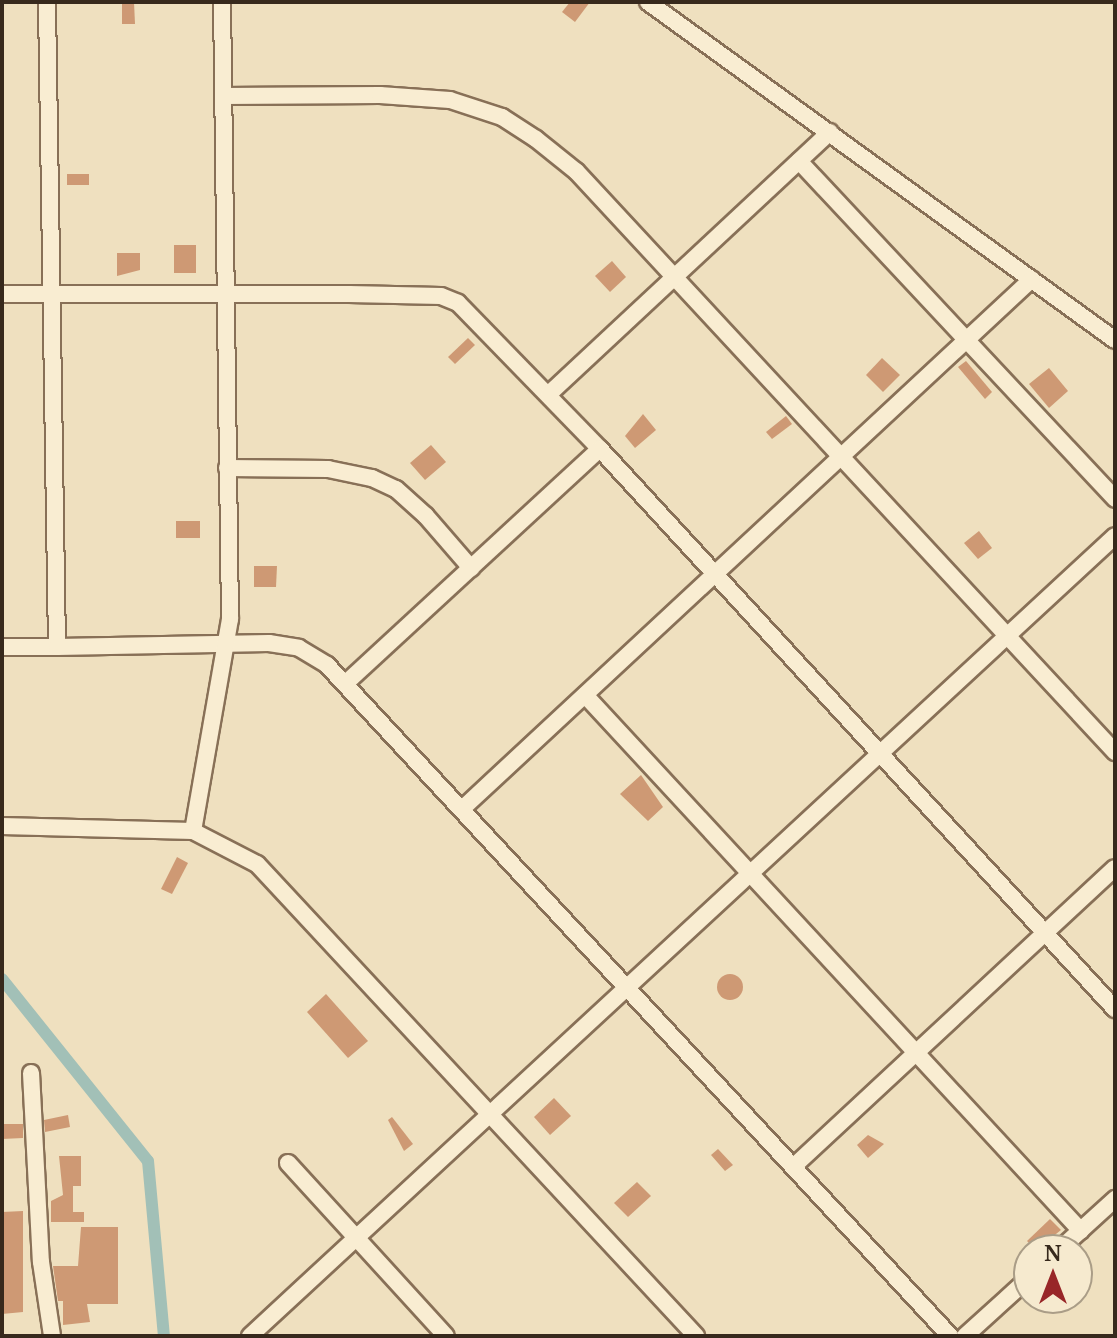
<!DOCTYPE html>
<html>
<head>
<meta charset="utf-8">
<style>
  body { margin:0 }
  #map { position:relative; width:1117px; height:1338px; overflow:hidden; background:#efe0bf; font-family:"Noto Serif",serif }
  div>[style] { position:absolute }
  [style*='--x'] { left:calc(var(--x)*1px); top:calc(var(--y)*1px); width:calc(var(--w)*1px); rotate:calc(var(--a)*1deg) }
  .canal>* { height:12px; margin:-6px; padding:0 6px; transform-origin:6px; border-radius:6px; background:#a2c0b7 }
  .building>* { inset:0; background:#ce9974 }
  .round { border-radius:50% }
  .roads { filter:drop-shadow(2px 0 #887057) drop-shadow(-2px 0 #887057) drop-shadow(0 2px #887057) drop-shadow(0 -2px #887057) }
  .minor>* { height:16px; margin:-8px; padding:0 8px; transform-origin:8px; border-radius:8px; background:#f9edd2 }
  span { translate:-50% -50%; white-space:nowrap; text-align:center; line-height:1.15; -webkit-text-stroke:7px #f6eacf; paint-order:stroke }
  .frame { position:absolute; inset:0; border:4px solid #37291c; pointer-events:none }
  .north { position:absolute; left:1013px; top:1234px; width:80px; height:80px; box-sizing:border-box; background:#f6eacf; border:2px solid #aa9d87; border-radius:50%; rotate:0deg; font-size:22px; font-weight:700; line-height:32px; text-align:center; color:#37291c }
  .north::after { content:''; display:block; margin:auto; width:28px; height:36px; background:#982628; clip-path:polygon(50% 0,100% 100%,50% 72%,0 100%) }
</style>
</head>
<body>
<div id="map">
  <div class="canal">
    <div style="--x:2;--y:979;--w:233;--a:51.3"></div>
    <div style="--x:148;--y:1161;--w:176;--a:84.8"></div>
  </div>
  <div class="building">
    <div style="clip-path:polygon(122px 2px,134px 2px,135px 24px,122px 24px)"></div>
    <div style="clip-path:polygon(570px 2px,590px 2px,575px 22px,562px 12px)"></div>
    <div style="clip-path:polygon(67px 174px,89px 174px,89px 185px,67px 185px)"></div>
    <div style="clip-path:polygon(174px 245px,196px 245px,196px 273px,174px 273px)"></div>
    <div style="clip-path:polygon(117px 253px,140px 253px,140px 270px,117px 276px)"></div>
    <div style="clip-path:polygon(612px 261px,626px 277px,610px 292px,595px 276px)"></div>
    <div style="clip-path:polygon(468px 338px,475px 345px,455px 364px,448px 357px)"></div>
    <div style="clip-path:polygon(882px 358px,900px 375px,883px 392px,866px 375px)"></div>
    <div style="clip-path:polygon(966px 361px,992px 392px,985px 399px,958px 367px)"></div>
    <div style="clip-path:polygon(1049px 368px,1068px 391px,1049px 408px,1029px 384px)"></div>
    <div style="clip-path:polygon(643px 414px,656px 430px,635px 448px,625px 436px)"></div>
    <div style="clip-path:polygon(786px 416px,792px 424px,772px 439px,766px 432px)"></div>
    <div style="clip-path:polygon(431px 445px,446px 462px,425px 480px,410px 463px)"></div>
    <div style="clip-path:polygon(176px 521px,200px 521px,200px 538px,176px 538px)"></div>
    <div style="clip-path:polygon(979px 531px,992px 548px,978px 559px,964px 543px)"></div>
    <div style="clip-path:polygon(254px 566px,277px 566px,276px 587px,254px 587px)"></div>
    <div style="clip-path:polygon(641px 775px,663px 807px,648px 821px,620px 794px)"></div>
    <div style="clip-path:polygon(177px 857px,188px 863px,172px 894px,161px 889px)"></div>
    <div class="round" style="left:717px;top:974px;width:26px;height:26px"></div>
    <div style="clip-path:polygon(326px 994px,368px 1041px,348px 1058px,307px 1012px)"></div>
    <div style="clip-path:polygon(554px 1098px,571px 1116px,550px 1135px,534px 1117px)"></div>
    <div style="clip-path:polygon(68px 1115px,70px 1127px,45px 1132px,44px 1120px)"></div>
    <div style="clip-path:polygon(392px 1117px,413px 1144px,404px 1151px,388px 1120px)"></div>
    <div style="clip-path:polygon(2px 1124px,23px 1124px,23px 1138px,2px 1139px)"></div>
    <div style="clip-path:polygon(868px 1135px,884px 1144px,868px 1158px,857px 1145px)"></div>
    <div style="clip-path:polygon(718px 1149px,733px 1165px,725px 1171px,711px 1155px)"></div>
    <div style="clip-path:polygon(59px 1156px,81px 1156px,81px 1186px,73px 1186px,73px 1212px,84px 1212px,84px 1222px,51px 1222px,51px 1201px,63px 1195px)"></div>
    <div style="clip-path:polygon(637px 1182px,651px 1196px,628px 1217px,614px 1203px)"></div>
    <div style="clip-path:polygon(23px 1211px,23px 1312px,2px 1314px,2px 1212px)"></div>
    <div style="clip-path:polygon(1050px 1219px,1061px 1230px,1036px 1250px,1027px 1241px)"></div>
    <div style="clip-path:polygon(81px 1227px,118px 1227px,118px 1304px,87px 1304px,90px 1322px,63px 1325px,63px 1301px,58px 1301px,53px 1266px,78px 1266px)"></div>
  </div>
  <div class="roads">
    <div class="minor">
      <div style="--x:648;--y:2;--w:576;--a:35.9"></div>
      <div style="--x:223;--y:96;--w:157;--a:-0.4"></div>
      <div style="--x:380;--y:95;--w:70;--a:4.1"></div>
      <div style="--x:450;--y:100;--w:55;--a:18.1"></div>
      <div style="--x:502;--y:117;--w:40;--a:32.9"></div>
      <div style="--x:536;--y:139;--w:51;--a:38.7"></div>
      <div style="--x:576;--y:171;--w:793;--a:47.15"></div>
      <div style="--x:799;--y:161;--w:463;--a:46.9"></div>
      <div style="--x:2;--y:294;--w:347;--a:0"></div>
      <div style="--x:349;--y:294;--w:92;--a:1.2"></div>
      <div style="--x:441;--y:296;--w:18;--a:22"></div>
      <div style="--x:458;--y:303;--w:204;--a:45.8"></div>
      <div style="--x:600;--y:449;--w:761;--a:47.4"></div>
      <div style="--x:549;--y:394;--w:384;--a:-43"></div>
      <div style="--x:227;--y:468;--w:101;--a:0.6"></div>
      <div style="--x:328;--y:469;--w:45;--a:11.6"></div>
      <div style="--x:372;--y:478;--w:26;--a:25"></div>
      <div style="--x:396;--y:489;--w:40;--a:42"></div>
      <div style="--x:426;--y:516;--w:69;--a:49.1"></div>
      <div style="--x:2;--y:647;--w:55;--a:0"></div>
      <div style="--x:57;--y:647;--w:645;--a:-90.89"></div>
      <div style="--x:57;--y:647;--w:212;--a:-1.1"></div>
      <div style="--x:269;--y:643;--w:30;--a:9"></div>
      <div style="--x:299;--y:648;--w:33;--a:31"></div>
      <div style="--x:327;--y:665;--w:916;--a:47.12"></div>
      <div style="--x:346;--y:683;--w:345;--a:-42.7"></div>
      <div style="--x:585;--y:695;--w:730;--a:47.22"></div>
      <div style="--x:462;--y:809;--w:778;--a:-42.92"></div>
      <div style="--x:2;--y:826;--w:191;--a:1.5"></div>
      <div style="--x:193;--y:831;--w:72;--a:27.3"></div>
      <div style="--x:257;--y:864;--w:645;--a:47.07"></div>
      <div style="--x:193;--y:831;--w:215;--a:-80.1"></div>
      <div style="--x:230;--y:619;--w:617;--a:-90.74"></div>
      <div style="--x:31;--y:1073;--w:189;--a:87"></div>
      <div style="--x:41;--y:1262;--w:75;--a:81.5"></div>
      <div style="--x:288;--y:1163;--w:234;--a:47.6"></div>
      <div style="--x:793;--y:1167;--w:439;--a:-42.9"></div>
      <div style="--x:1059;--y:1250;--w:76;--a:-42.3"></div>
      <div style="--x:250;--y:1336;--w:1178;--a:-42.76"></div>
      <div style="--x:965;--y:1336;--w:86;--a:-42.2"></div>
    </div>
  </div>
  <div class="frame"></div>
  <div class="north">N</div>
</div>
</body>
</html>
